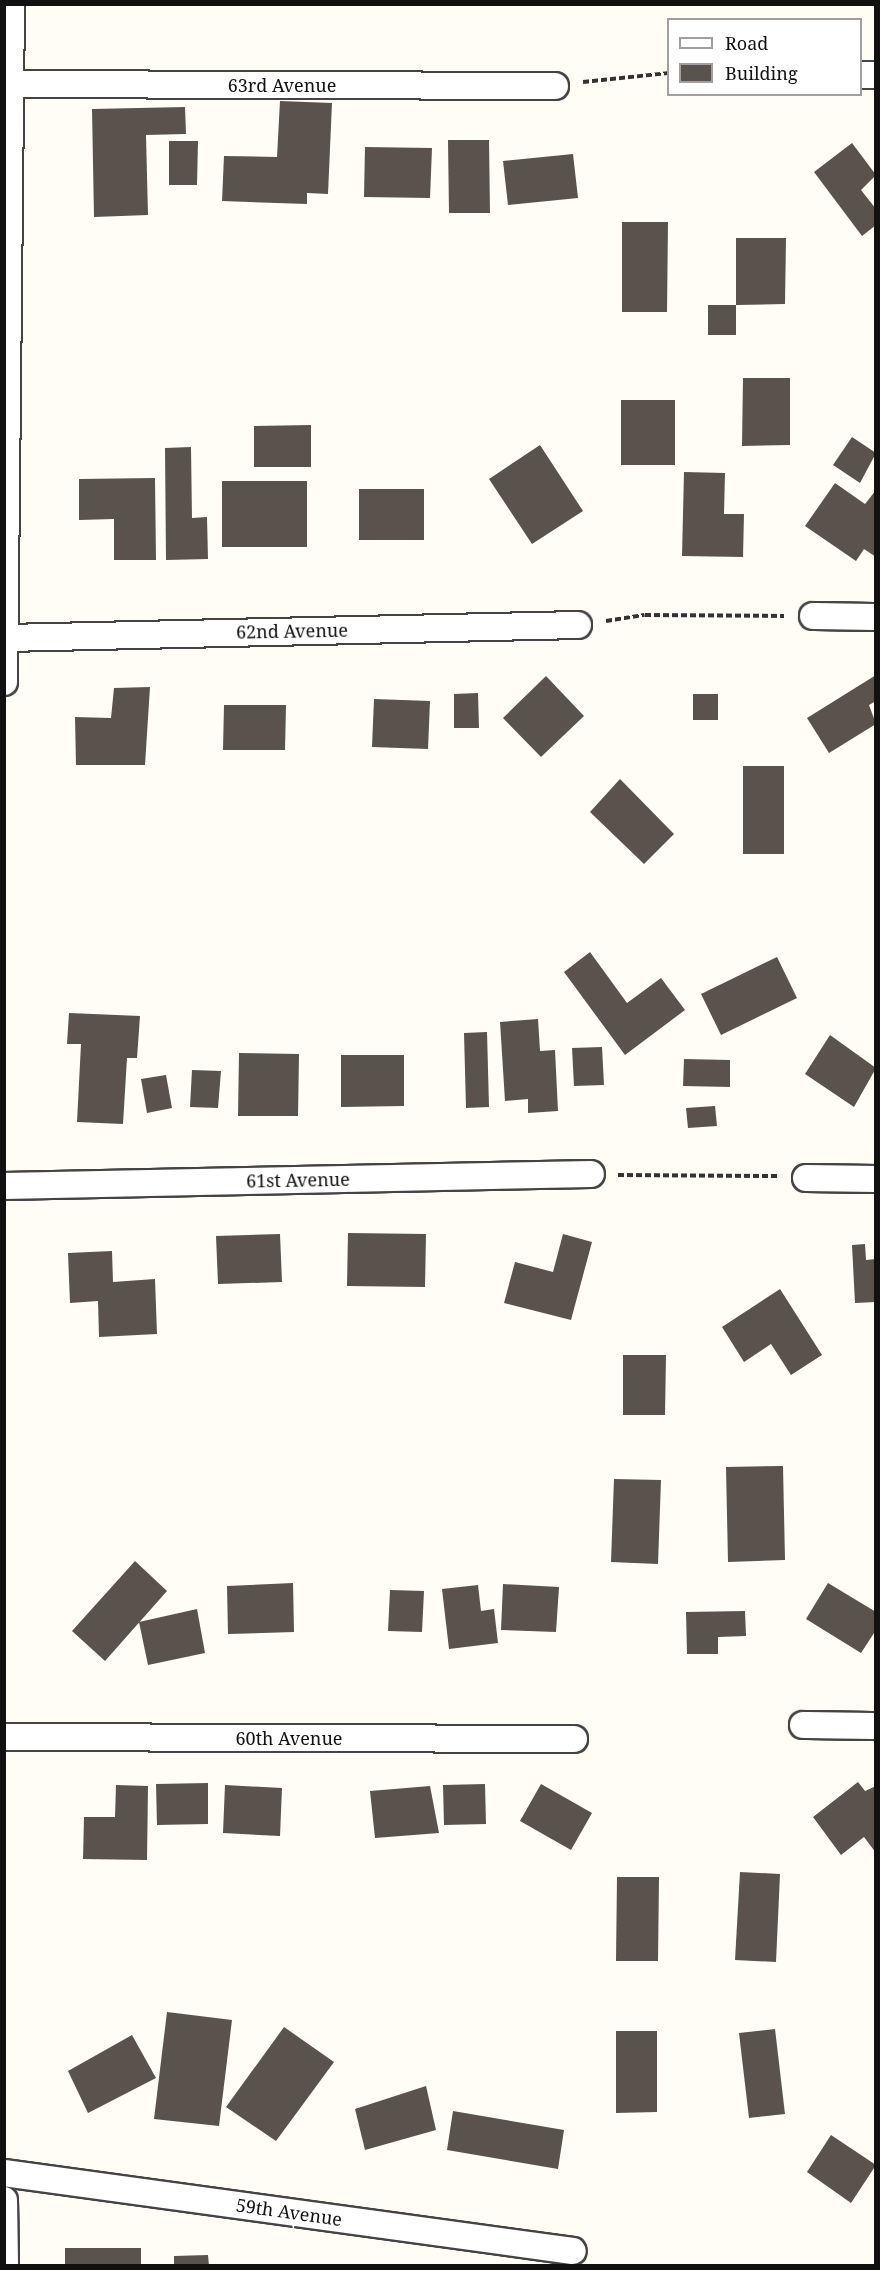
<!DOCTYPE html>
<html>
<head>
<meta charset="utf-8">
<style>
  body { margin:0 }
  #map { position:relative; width:880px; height:2270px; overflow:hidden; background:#fffdf5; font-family:"Noto Serif",serif }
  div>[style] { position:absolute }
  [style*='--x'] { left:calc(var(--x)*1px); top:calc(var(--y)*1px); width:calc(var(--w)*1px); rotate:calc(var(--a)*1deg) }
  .building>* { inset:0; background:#5a524d }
  .path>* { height:4px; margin-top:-2px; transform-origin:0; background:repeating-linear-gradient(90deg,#333 0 6px,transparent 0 9px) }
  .roads { filter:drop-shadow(2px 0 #444) drop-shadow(-2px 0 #444) drop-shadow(0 2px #444) drop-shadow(0 -2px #444) }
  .minor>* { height:26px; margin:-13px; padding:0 13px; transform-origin:13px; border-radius:13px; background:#fff }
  span { translate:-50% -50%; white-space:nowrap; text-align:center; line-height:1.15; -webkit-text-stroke:6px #fff; paint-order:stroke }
  .street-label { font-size:18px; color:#111 }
  .frame { position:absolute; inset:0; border:6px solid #111; pointer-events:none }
  .legend { position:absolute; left:667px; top:18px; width:195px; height:78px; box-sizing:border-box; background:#fff; border:2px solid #a0a0a0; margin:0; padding:8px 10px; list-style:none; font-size:18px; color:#111 }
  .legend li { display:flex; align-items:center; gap:12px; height:30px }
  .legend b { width:30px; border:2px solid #a0a0a0 }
</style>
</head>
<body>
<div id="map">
  <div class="building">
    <div style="clip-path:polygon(280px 101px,332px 103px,328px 194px,307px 193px,307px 204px,222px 201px,224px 156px,277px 157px)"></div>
    <div style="clip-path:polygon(185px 107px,186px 134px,146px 135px,148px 215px,94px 217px,92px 109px)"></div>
    <div style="clip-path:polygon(448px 140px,489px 140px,490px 213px,449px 213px)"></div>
    <div style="clip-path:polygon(169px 141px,198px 141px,197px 185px,169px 185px)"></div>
    <div style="clip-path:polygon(852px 143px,876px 175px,861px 190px,876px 209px,876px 225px,862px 236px,814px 172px)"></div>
    <div style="clip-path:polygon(365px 147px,432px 148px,430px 198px,364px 197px)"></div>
    <div style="clip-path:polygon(573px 154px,578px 198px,508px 205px,503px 161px)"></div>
    <div style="clip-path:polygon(622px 222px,668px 222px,667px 312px,622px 312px)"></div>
    <div style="clip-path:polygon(736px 238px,786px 238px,785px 304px,736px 305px)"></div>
    <div style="clip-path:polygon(708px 305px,736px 305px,736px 335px,708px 335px)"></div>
    <div style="clip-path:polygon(743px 378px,790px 378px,790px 445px,742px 446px)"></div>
    <div style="clip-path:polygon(621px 400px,675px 400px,675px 465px,621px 465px)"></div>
    <div style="clip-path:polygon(311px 425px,311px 467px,254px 467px,254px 426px)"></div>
    <div style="clip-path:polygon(852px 437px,876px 453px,860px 483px,833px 465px)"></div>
    <div style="clip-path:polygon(540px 445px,583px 511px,532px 544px,489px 479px)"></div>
    <div style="clip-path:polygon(191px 447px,192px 518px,207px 517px,208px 559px,166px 560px,165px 448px)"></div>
    <div style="clip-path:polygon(684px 472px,725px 473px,724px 514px,744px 514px,743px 557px,682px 556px)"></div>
    <div style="clip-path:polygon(155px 478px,156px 560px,114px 560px,114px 519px,79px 520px,79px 479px)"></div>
    <div style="clip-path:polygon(222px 481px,307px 481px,307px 547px,222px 547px)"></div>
    <div style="clip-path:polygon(835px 483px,865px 504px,876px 490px,876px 557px,864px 549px,856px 561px,805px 526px)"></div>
    <div style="clip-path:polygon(359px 489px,424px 489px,424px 540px,359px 540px)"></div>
    <div style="clip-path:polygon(876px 675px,876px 701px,869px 705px,876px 724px,829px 753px,807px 718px)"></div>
    <div style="clip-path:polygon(546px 676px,584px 716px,541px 757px,503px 718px)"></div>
    <div style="clip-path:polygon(150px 687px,145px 765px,76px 765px,75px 717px,111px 718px,114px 688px)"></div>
    <div style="clip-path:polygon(478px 693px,479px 728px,454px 728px,454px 694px)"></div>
    <div style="clip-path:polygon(693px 694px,718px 694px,718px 720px,693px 720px)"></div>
    <div style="clip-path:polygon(374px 699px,430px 701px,428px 749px,372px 747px)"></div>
    <div style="clip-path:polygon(224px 705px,286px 705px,285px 750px,223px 750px)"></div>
    <div style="clip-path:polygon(743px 766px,784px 766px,784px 854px,743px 854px)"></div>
    <div style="clip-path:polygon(620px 779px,674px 834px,644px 864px,590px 812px)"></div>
    <div style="clip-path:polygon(590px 952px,627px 1003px,661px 978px,685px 1010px,625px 1055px,564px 972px)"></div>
    <div style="clip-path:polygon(777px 957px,797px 998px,721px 1035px,701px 994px)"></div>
    <div style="clip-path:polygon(69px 1013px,140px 1016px,137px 1058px,127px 1058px,123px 1124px,77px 1122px,81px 1044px,67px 1044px)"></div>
    <div style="clip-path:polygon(538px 1019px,540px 1051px,555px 1050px,558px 1111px,528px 1113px,528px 1099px,505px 1101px,500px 1022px)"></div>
    <div style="clip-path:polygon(487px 1032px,489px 1107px,466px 1108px,464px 1033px)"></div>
    <div style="clip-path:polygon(830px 1035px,876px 1068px,854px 1107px,805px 1074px)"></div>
    <div style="clip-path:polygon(602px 1047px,604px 1085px,574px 1086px,572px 1048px)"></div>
    <div style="clip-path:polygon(239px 1053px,299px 1054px,298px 1116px,238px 1116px)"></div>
    <div style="clip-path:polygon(341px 1055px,404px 1055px,404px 1106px,341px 1107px)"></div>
    <div style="clip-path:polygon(684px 1059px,730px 1060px,730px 1087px,683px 1086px)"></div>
    <div style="clip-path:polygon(192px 1070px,221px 1071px,218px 1108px,190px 1107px)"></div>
    <div style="clip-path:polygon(166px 1075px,172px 1108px,147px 1113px,141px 1079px)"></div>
    <div style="clip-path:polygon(715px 1106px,717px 1126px,688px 1128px,686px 1108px)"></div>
    <div style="clip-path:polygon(348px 1233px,426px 1234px,425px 1287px,347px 1286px)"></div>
    <div style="clip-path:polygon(280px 1234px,282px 1282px,218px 1284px,216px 1236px)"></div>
    <div style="clip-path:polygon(563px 1234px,592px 1242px,571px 1320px,504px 1303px,515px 1262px,553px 1272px)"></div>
    <div style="clip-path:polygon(865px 1244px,866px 1260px,876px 1259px,876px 1302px,855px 1303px,852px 1245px)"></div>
    <div style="clip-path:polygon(112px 1251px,113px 1282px,155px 1279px,157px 1334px,99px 1337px,98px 1301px,70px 1303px,68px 1253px)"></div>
    <div style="clip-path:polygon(780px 1289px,822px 1355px,791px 1375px,771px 1344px,744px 1362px,722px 1327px)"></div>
    <div style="clip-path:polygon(623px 1355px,666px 1355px,665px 1415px,623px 1415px)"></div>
    <div style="clip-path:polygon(783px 1466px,785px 1560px,728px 1562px,726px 1467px)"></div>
    <div style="clip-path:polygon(614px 1479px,661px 1480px,658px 1564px,611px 1562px)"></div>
    <div style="clip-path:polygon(135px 1561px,167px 1591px,105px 1661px,72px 1631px)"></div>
    <div style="clip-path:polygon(293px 1583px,294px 1632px,228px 1634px,227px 1586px)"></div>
    <div style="clip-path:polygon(828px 1583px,876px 1612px,876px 1630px,861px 1653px,806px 1619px)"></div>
    <div style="clip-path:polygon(503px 1584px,559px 1587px,556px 1632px,501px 1630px)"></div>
    <div style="clip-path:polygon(478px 1585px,481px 1611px,494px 1609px,498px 1643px,449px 1649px,442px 1589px)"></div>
    <div style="clip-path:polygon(390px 1590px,424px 1591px,422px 1632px,388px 1631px)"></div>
    <div style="clip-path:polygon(197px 1609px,205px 1653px,148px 1665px,139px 1622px)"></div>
    <div style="clip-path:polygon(745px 1611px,746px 1636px,718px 1637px,718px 1654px,687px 1654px,686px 1612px)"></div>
    <div style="clip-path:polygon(858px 1782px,865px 1791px,876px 1786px,876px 1853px,864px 1837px,841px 1855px,813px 1817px)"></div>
    <div style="clip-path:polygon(208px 1783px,208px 1824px,157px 1825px,156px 1784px)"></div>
    <div style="clip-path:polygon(485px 1784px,486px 1824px,444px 1825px,443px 1785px)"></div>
    <div style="clip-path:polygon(541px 1784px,592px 1813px,571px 1850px,520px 1821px)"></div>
    <div style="clip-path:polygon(116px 1785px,148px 1786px,147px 1860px,83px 1859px,84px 1817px,115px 1817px)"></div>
    <div style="clip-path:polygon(225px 1785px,282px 1788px,280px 1836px,223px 1833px)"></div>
    <div style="clip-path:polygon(430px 1786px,439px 1833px,375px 1838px,370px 1791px)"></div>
    <div style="clip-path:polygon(740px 1872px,780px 1874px,776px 1962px,735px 1960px)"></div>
    <div style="clip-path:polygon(617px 1877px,659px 1877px,658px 1961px,616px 1961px)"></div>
    <div style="clip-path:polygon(167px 2012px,232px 2020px,219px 2126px,154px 2119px)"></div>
    <div style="clip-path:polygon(284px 2027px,334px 2062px,276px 2141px,226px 2107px)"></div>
    <div style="clip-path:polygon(775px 2029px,785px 2114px,749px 2118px,739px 2033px)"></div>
    <div style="clip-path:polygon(616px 2031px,657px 2031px,657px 2112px,616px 2113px)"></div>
    <div style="clip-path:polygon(132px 2035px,156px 2078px,88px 2113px,68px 2071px)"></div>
    <div style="clip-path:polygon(426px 2086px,436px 2130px,365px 2150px,355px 2109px)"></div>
    <div style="clip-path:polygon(453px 2111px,564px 2130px,558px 2169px,447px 2150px)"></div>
    <div style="clip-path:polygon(831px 2135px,876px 2165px,851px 2203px,807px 2172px)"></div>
    <div style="clip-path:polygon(65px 2248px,141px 2248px,141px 2266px,65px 2266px)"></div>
    <div style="clip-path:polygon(208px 2255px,209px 2266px,174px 2266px,174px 2256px)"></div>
  </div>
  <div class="path">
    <div style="--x:583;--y:82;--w:85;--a:-6"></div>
    <div style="--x:606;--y:621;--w:39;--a:-9"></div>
    <div style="--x:645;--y:615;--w:139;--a:0.4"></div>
    <div style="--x:618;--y:1175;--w:160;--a:0.4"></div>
  </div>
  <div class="roads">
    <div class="minor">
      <div style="--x:860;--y:75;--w:16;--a:0"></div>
      <div style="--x:9;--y:84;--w:546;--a:0.21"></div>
      <div style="--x:813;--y:616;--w:63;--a:0.9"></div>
      <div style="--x:6;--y:638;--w:572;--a:-1.3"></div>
      <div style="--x:4;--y:682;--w:678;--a:-89.41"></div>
      <div style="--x:806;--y:1178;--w:70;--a:0.8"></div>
      <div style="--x:4;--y:1186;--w:587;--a:-1.17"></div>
      <div style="--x:803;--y:1725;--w:73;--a:0.8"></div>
      <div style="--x:4;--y:1737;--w:570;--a:0.2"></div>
      <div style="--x:4;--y:2173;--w:574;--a:7.81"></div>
      <div style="--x:4;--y:2200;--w:66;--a:89.1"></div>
    </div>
  </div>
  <div class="street-label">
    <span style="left:282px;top:85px">63rd Avenue</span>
    <span style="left:292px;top:631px;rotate:-1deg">62nd Avenue</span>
    <span style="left:298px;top:1180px;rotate:-1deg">61st Avenue</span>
    <span style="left:289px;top:1738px">60th Avenue</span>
    <span style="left:289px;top:2212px;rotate:8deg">59th Avenue</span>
  </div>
  <div class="frame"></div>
  <ul class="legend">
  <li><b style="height:8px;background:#fff"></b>Road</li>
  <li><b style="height:16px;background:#5a524d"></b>Building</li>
  </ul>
</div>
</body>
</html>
